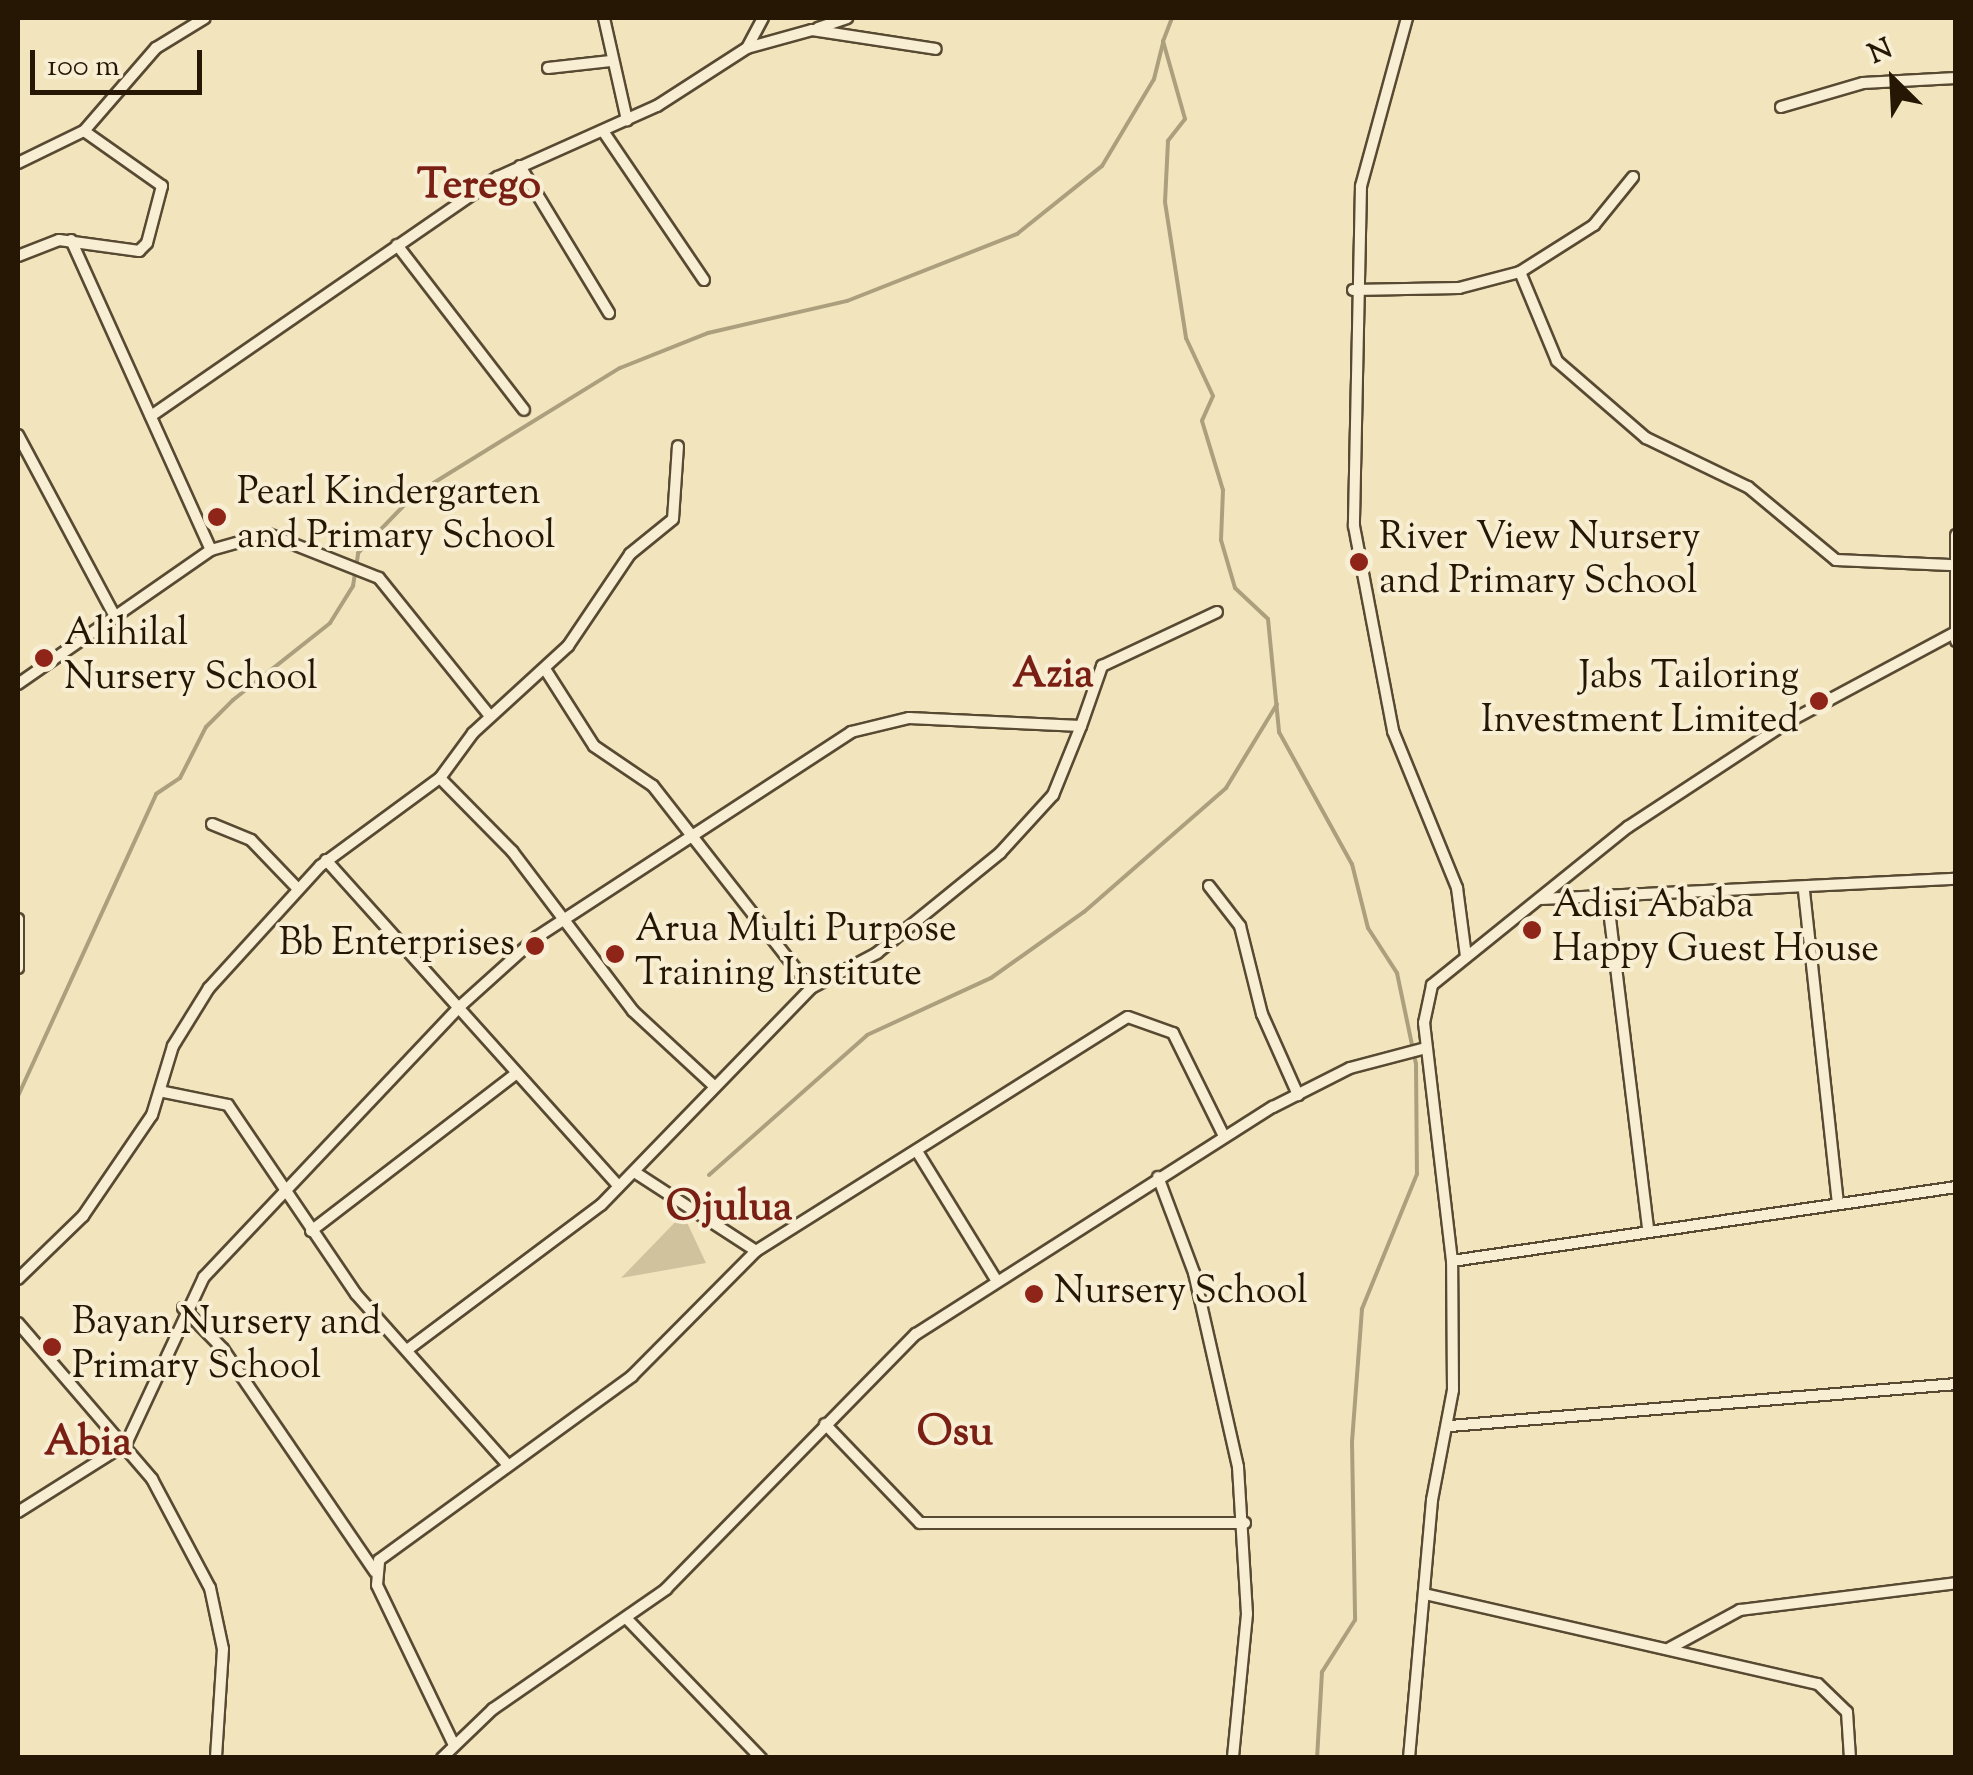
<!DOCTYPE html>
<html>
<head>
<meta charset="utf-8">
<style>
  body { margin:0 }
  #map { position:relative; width:1973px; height:1775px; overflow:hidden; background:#f2e5bd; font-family:"Sorts Mill Goudy",serif }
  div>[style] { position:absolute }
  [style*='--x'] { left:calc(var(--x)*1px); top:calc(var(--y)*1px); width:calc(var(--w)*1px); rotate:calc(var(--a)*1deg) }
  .green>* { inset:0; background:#cfc29d }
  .stream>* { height:4px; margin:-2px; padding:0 2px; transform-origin:2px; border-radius:2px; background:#ac9f7e }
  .roads { filter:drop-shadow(2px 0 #584a32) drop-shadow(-2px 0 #584a32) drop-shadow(0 2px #584a32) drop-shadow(0 -2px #584a32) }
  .minor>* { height:10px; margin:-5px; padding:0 5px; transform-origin:5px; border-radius:5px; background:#f7eed4 }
  .dots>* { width:28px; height:28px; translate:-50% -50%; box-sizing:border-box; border:5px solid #f7eed4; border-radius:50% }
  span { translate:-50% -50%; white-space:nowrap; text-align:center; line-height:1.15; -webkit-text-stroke:8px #f7eed4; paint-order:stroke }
  .poi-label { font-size:38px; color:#251703 }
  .left { translate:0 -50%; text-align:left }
  .right { translate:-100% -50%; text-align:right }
  .quarter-label { font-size:42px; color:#7a1f14; font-weight:700 }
  .frame { position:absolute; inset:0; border:20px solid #251703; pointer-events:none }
  .north { position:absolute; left:1843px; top:30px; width:100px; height:100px; -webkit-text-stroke:8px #f7eed4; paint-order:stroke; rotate:336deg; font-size:28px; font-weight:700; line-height:40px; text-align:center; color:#251703 }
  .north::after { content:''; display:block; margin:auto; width:35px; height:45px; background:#251703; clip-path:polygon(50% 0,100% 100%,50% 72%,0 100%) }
  .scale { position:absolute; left:30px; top:50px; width:172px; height:45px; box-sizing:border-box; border:5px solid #251703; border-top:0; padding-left:12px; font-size:30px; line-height:35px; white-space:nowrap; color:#251703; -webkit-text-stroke:8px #f7eed4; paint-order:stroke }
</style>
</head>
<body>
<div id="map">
  <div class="green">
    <div style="clip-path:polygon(683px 1214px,706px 1263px,621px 1278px)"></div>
  </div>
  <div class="stream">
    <div style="--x:1172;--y:18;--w:25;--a:111"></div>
    <div style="--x:1163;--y:41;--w:81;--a:74.2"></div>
    <div style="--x:1185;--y:119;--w:28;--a:128"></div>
    <div style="--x:1168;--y:141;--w:61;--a:92.8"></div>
    <div style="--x:1165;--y:202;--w:138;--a:81.2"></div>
    <div style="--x:1186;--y:338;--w:64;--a:65"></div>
    <div style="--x:1213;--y:396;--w:27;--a:114"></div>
    <div style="--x:1202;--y:421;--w:72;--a:73.1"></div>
    <div style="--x:1223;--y:490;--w:50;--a:92.3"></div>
    <div style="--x:1221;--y:540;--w:50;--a:73.7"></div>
    <div style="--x:1235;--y:588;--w:45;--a:43.2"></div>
    <div style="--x:1268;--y:619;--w:114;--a:84.4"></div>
    <div style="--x:1279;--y:732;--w:151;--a:61.1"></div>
    <div style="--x:1352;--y:864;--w:66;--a:76"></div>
    <div style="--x:1368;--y:928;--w:54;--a:57.2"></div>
    <div style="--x:1397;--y:973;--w:93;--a:78.2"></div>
    <div style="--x:1416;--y:1064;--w:110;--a:89.5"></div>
    <div style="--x:1417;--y:1174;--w:146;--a:112.2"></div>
    <div style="--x:1362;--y:1309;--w:133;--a:94.3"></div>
    <div style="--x:1352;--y:1442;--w:178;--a:89"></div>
    <div style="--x:1355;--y:1620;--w:62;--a:122.4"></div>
    <div style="--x:1322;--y:1672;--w:86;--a:93.3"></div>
    <div style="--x:18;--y:1096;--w:332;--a:-65.4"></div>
    <div style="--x:156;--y:794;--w:29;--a:-34"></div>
    <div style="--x:180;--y:778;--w:57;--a:-63"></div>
    <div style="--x:206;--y:727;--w:38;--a:-45"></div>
    <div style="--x:233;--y:700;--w:124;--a:-38.4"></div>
    <div style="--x:330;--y:623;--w:44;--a:-58.1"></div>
    <div style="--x:353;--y:586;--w:33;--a:-81"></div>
    <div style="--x:358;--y:553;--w:81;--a:-46"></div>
    <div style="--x:414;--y:495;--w:242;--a:-31.7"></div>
    <div style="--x:620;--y:368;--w:95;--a:-21.7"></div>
    <div style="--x:708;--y:333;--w:143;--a:-13"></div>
    <div style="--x:847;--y:301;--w:183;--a:-21.5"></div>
    <div style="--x:1017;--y:234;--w:109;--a:-38.7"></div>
    <div style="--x:1102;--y:166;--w:101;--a:-59.1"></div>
    <div style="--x:1154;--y:79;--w:38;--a:-76"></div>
    <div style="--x:709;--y:1175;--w:211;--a:-41.5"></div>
    <div style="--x:867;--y:1035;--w:136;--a:-24.7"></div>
    <div style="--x:991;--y:978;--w:114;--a:-35.4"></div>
    <div style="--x:1084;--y:912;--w:189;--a:-41.1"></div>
    <div style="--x:1226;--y:788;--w:98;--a:-58.7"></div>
  </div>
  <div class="roads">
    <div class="minor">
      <div style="--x:604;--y:18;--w:105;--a:77.3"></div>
      <div style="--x:1407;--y:18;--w:174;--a:105.3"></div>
      <div style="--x:1361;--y:186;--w:340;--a:91.2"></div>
      <div style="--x:1354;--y:526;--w:209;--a:79.2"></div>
      <div style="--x:1393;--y:731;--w:170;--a:67.8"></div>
      <div style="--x:1457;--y:888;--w:69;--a:82.5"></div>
      <div style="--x:818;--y:28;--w:31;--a:-19"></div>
      <div style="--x:747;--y:48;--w:34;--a:-62"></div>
      <div style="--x:548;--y:68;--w:63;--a:-6.3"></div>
      <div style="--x:1781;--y:107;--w:85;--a:-16.3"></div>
      <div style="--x:1863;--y:83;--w:93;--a:-3.1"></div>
      <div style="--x:603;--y:131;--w:180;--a:55.9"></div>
      <div style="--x:18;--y:163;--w:73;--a:-25.9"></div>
      <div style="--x:84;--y:131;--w:110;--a:-49.1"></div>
      <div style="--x:156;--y:48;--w:57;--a:-31.5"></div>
      <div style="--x:520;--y:166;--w:172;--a:58.8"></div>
      <div style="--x:71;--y:240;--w:340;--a:65.7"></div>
      <div style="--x:397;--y:245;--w:208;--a:52.4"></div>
      <div style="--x:18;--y:256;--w:44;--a:-21.3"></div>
      <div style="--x:59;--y:240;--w:81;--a:7.8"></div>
      <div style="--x:139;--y:251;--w:11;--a:-45"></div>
      <div style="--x:147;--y:243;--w:59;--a:-75.3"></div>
      <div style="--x:162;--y:186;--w:95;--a:-144.8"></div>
      <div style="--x:1520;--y:272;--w:88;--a:-32.4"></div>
      <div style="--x:1594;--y:225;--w:62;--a:-50.9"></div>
      <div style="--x:1353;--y:290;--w:106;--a:-1.1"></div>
      <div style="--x:1459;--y:288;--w:63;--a:-14.7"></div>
      <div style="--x:1520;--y:272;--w:96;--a:67.4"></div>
      <div style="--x:1557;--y:361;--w:118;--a:40.9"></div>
      <div style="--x:1646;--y:438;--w:113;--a:25.7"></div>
      <div style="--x:1748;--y:487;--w:114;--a:39.7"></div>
      <div style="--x:1836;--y:560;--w:114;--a:2.5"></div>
      <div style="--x:151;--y:416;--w:421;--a:-34.6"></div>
      <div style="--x:498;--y:177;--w:174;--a:-24.1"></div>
      <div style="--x:657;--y:106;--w:107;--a:-32.8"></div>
      <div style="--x:747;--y:48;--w:67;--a:-15.5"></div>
      <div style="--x:812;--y:30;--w:125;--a:8.7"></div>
      <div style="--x:18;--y:435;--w:202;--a:61.9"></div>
      <div style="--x:1956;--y:535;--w:106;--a:90"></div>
      <div style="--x:545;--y:669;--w:91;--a:57.5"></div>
      <div style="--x:594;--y:746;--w:71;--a:34.1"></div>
      <div style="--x:653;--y:786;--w:256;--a:52"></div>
      <div style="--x:18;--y:684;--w:235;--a:-34.8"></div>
      <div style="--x:211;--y:550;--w:59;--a:-15.7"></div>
      <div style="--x:268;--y:534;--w:119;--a:21.6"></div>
      <div style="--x:379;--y:578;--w:177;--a:51.2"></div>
      <div style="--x:440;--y:778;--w:103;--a:45.4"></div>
      <div style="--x:512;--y:851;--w:201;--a:52.9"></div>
      <div style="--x:633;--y:1011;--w:110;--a:42.8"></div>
      <div style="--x:212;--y:824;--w:42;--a:22.3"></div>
      <div style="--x:251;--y:840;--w:68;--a:46.2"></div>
      <div style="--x:326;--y:860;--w:438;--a:48.1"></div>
      <div style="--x:1209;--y:886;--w:51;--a:52.2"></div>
      <div style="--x:1240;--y:926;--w:91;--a:76"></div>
      <div style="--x:1262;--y:1014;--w:89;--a:66"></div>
      <div style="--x:1804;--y:891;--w:313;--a:83.8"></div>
      <div style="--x:1541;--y:899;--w:415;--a:-2.8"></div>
      <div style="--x:1608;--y:902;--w:327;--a:83"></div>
      <div style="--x:18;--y:919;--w:49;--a:90"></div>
      <div style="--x:164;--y:1092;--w:65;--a:11.5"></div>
      <div style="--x:228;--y:1105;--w:228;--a:55.9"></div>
      <div style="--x:356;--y:1294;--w:229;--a:48.4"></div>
      <div style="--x:918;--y:1153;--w:147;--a:58.4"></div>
      <div style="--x:636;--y:1173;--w:143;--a:33"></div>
      <div style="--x:1158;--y:1177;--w:103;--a:69.4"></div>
      <div style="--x:1194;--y:1273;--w:199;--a:77.2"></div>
      <div style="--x:1238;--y:1467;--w:147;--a:86.5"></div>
      <div style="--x:1247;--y:1614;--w:145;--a:95.6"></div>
      <div style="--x:311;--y:1231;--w:255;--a:-37.5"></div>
      <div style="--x:1452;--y:1261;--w:509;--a:-8.35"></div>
      <div style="--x:18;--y:1279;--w:91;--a:-44.1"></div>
      <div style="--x:83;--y:1216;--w:122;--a:-55.7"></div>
      <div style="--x:152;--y:1115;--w:72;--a:-73.1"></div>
      <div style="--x:173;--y:1046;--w:68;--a:-58.2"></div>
      <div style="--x:209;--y:988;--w:165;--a:-47.7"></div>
      <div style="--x:320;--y:866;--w:149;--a:-36.3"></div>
      <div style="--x:440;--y:778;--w:56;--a:-53.7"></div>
      <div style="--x:473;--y:733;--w:129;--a:-42.5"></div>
      <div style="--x:568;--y:646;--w:111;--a:-56"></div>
      <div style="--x:630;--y:554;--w:55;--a:-39.1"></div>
      <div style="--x:673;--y:519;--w:73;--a:-86.1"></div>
      <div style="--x:183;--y:1308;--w:57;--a:45.7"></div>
      <div style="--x:223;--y:1349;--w:270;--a:55.7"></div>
      <div style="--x:18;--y:1323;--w:206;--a:49.3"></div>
      <div style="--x:152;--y:1479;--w:123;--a:62"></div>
      <div style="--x:210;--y:1588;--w:62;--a:78"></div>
      <div style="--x:223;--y:1649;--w:109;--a:93.7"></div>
      <div style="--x:407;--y:1350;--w:242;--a:-36.8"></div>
      <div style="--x:601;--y:1205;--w:302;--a:-45.9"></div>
      <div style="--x:811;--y:988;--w:75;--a:-27.9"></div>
      <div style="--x:877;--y:953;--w:159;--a:-39.1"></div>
      <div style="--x:1000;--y:853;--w:79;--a:-47.6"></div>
      <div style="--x:1053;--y:795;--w:74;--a:-67.9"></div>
      <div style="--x:825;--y:1424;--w:137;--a:46.2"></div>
      <div style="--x:920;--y:1523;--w:325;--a:0"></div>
      <div style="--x:1450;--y:1426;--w:508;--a:-4.74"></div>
      <div style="--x:18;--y:1512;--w:128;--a:-32.2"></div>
      <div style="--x:126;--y:1444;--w:184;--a:-65"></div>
      <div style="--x:204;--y:1277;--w:369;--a:-46.6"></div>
      <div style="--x:457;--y:1009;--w:108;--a:-42"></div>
      <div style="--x:537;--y:937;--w:375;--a:-33.1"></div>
      <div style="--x:851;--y:732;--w:60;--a:-13.6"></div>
      <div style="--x:909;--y:718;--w:172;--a:2.7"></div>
      <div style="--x:1081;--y:726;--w:64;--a:-70.7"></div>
      <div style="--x:1102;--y:666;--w:127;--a:-25.2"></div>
      <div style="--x:1429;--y:1595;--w:399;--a:12.9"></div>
      <div style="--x:1818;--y:1684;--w:40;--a:44"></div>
      <div style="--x:1847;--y:1712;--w:46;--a:86.3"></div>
      <div style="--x:628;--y:1620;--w:192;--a:46.1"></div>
      <div style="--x:1670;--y:1648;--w:80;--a:-28.5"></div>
      <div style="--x:1740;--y:1610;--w:218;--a:-7.1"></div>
      <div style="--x:453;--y:1743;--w:175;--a:-115.7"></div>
      <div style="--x:377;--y:1585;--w:25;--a:-85"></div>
      <div style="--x:379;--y:1560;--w:313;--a:-36"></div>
      <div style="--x:632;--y:1376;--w:176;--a:-45.2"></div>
      <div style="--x:756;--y:1251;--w:439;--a:-32.2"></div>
      <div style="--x:1128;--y:1017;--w:48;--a:19.6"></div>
      <div style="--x:1173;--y:1033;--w:115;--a:63.7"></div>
      <div style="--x:442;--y:1758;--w:71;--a:-43.9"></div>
      <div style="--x:493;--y:1709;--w:211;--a:-34.7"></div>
      <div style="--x:666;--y:1589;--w:357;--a:-45.6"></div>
      <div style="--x:916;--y:1334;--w:423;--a:-32.5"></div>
      <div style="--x:1273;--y:1107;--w:86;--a:-26.9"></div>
      <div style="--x:1350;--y:1068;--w:79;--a:-14.7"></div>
      <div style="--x:1409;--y:1758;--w:259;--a:-84.9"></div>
      <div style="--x:1432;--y:1500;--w:112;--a:-79.2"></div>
      <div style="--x:1453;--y:1390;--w:129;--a:-90.4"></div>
      <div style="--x:1452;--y:1261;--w:240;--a:-96.7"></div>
      <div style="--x:1424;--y:1023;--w:39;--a:-78"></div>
      <div style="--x:1432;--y:985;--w:252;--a:-38.9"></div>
      <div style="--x:1628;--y:827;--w:191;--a:-33.3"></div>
      <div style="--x:1788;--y:722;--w:191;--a:-28.2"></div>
    </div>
  </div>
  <div class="dots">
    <div style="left:217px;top:517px;background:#8f2418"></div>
    <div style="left:1359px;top:562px;background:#8f2418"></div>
    <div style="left:44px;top:658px;background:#8f2418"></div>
    <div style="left:1819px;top:701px;background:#8f2418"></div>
    <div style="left:1532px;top:930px;background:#8f2418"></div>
    <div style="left:535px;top:946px;background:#8f2418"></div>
    <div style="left:615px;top:954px;background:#8f2418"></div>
    <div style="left:1034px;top:1294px;background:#8f2418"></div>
    <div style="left:52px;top:1347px;background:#8f2418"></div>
  </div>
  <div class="poi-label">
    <span class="left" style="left:237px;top:517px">Pearl Kindergarten<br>and Primary School</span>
    <span class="left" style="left:1379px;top:562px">River View Nursery<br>and Primary School</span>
    <span class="left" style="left:64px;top:658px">Alihilal<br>Nursery School</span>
    <span class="right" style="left:1799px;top:701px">Jabs Tailoring<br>Investment Limited</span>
    <span class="left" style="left:1552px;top:930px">Adisi Ababa<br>Happy Guest House</span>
    <span class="left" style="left:635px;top:954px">Arua Multi Purpose<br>Training Institute</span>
    <span class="right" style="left:515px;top:946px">Bb Enterprises</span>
    <span class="left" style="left:1054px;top:1294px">Nursery School</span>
    <span class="left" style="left:72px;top:1347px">Bayan Nursery and<br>Primary School</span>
  </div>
  <div class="quarter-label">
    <span style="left:479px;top:187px">Terego</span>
    <span style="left:1053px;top:676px">Azia</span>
    <span style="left:729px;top:1209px">Ojulua</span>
    <span style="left:955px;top:1434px">Osu</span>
    <span style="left:88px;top:1444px">Abia</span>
  </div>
  <div class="frame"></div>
  <div class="north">N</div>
  <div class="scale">100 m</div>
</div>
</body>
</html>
